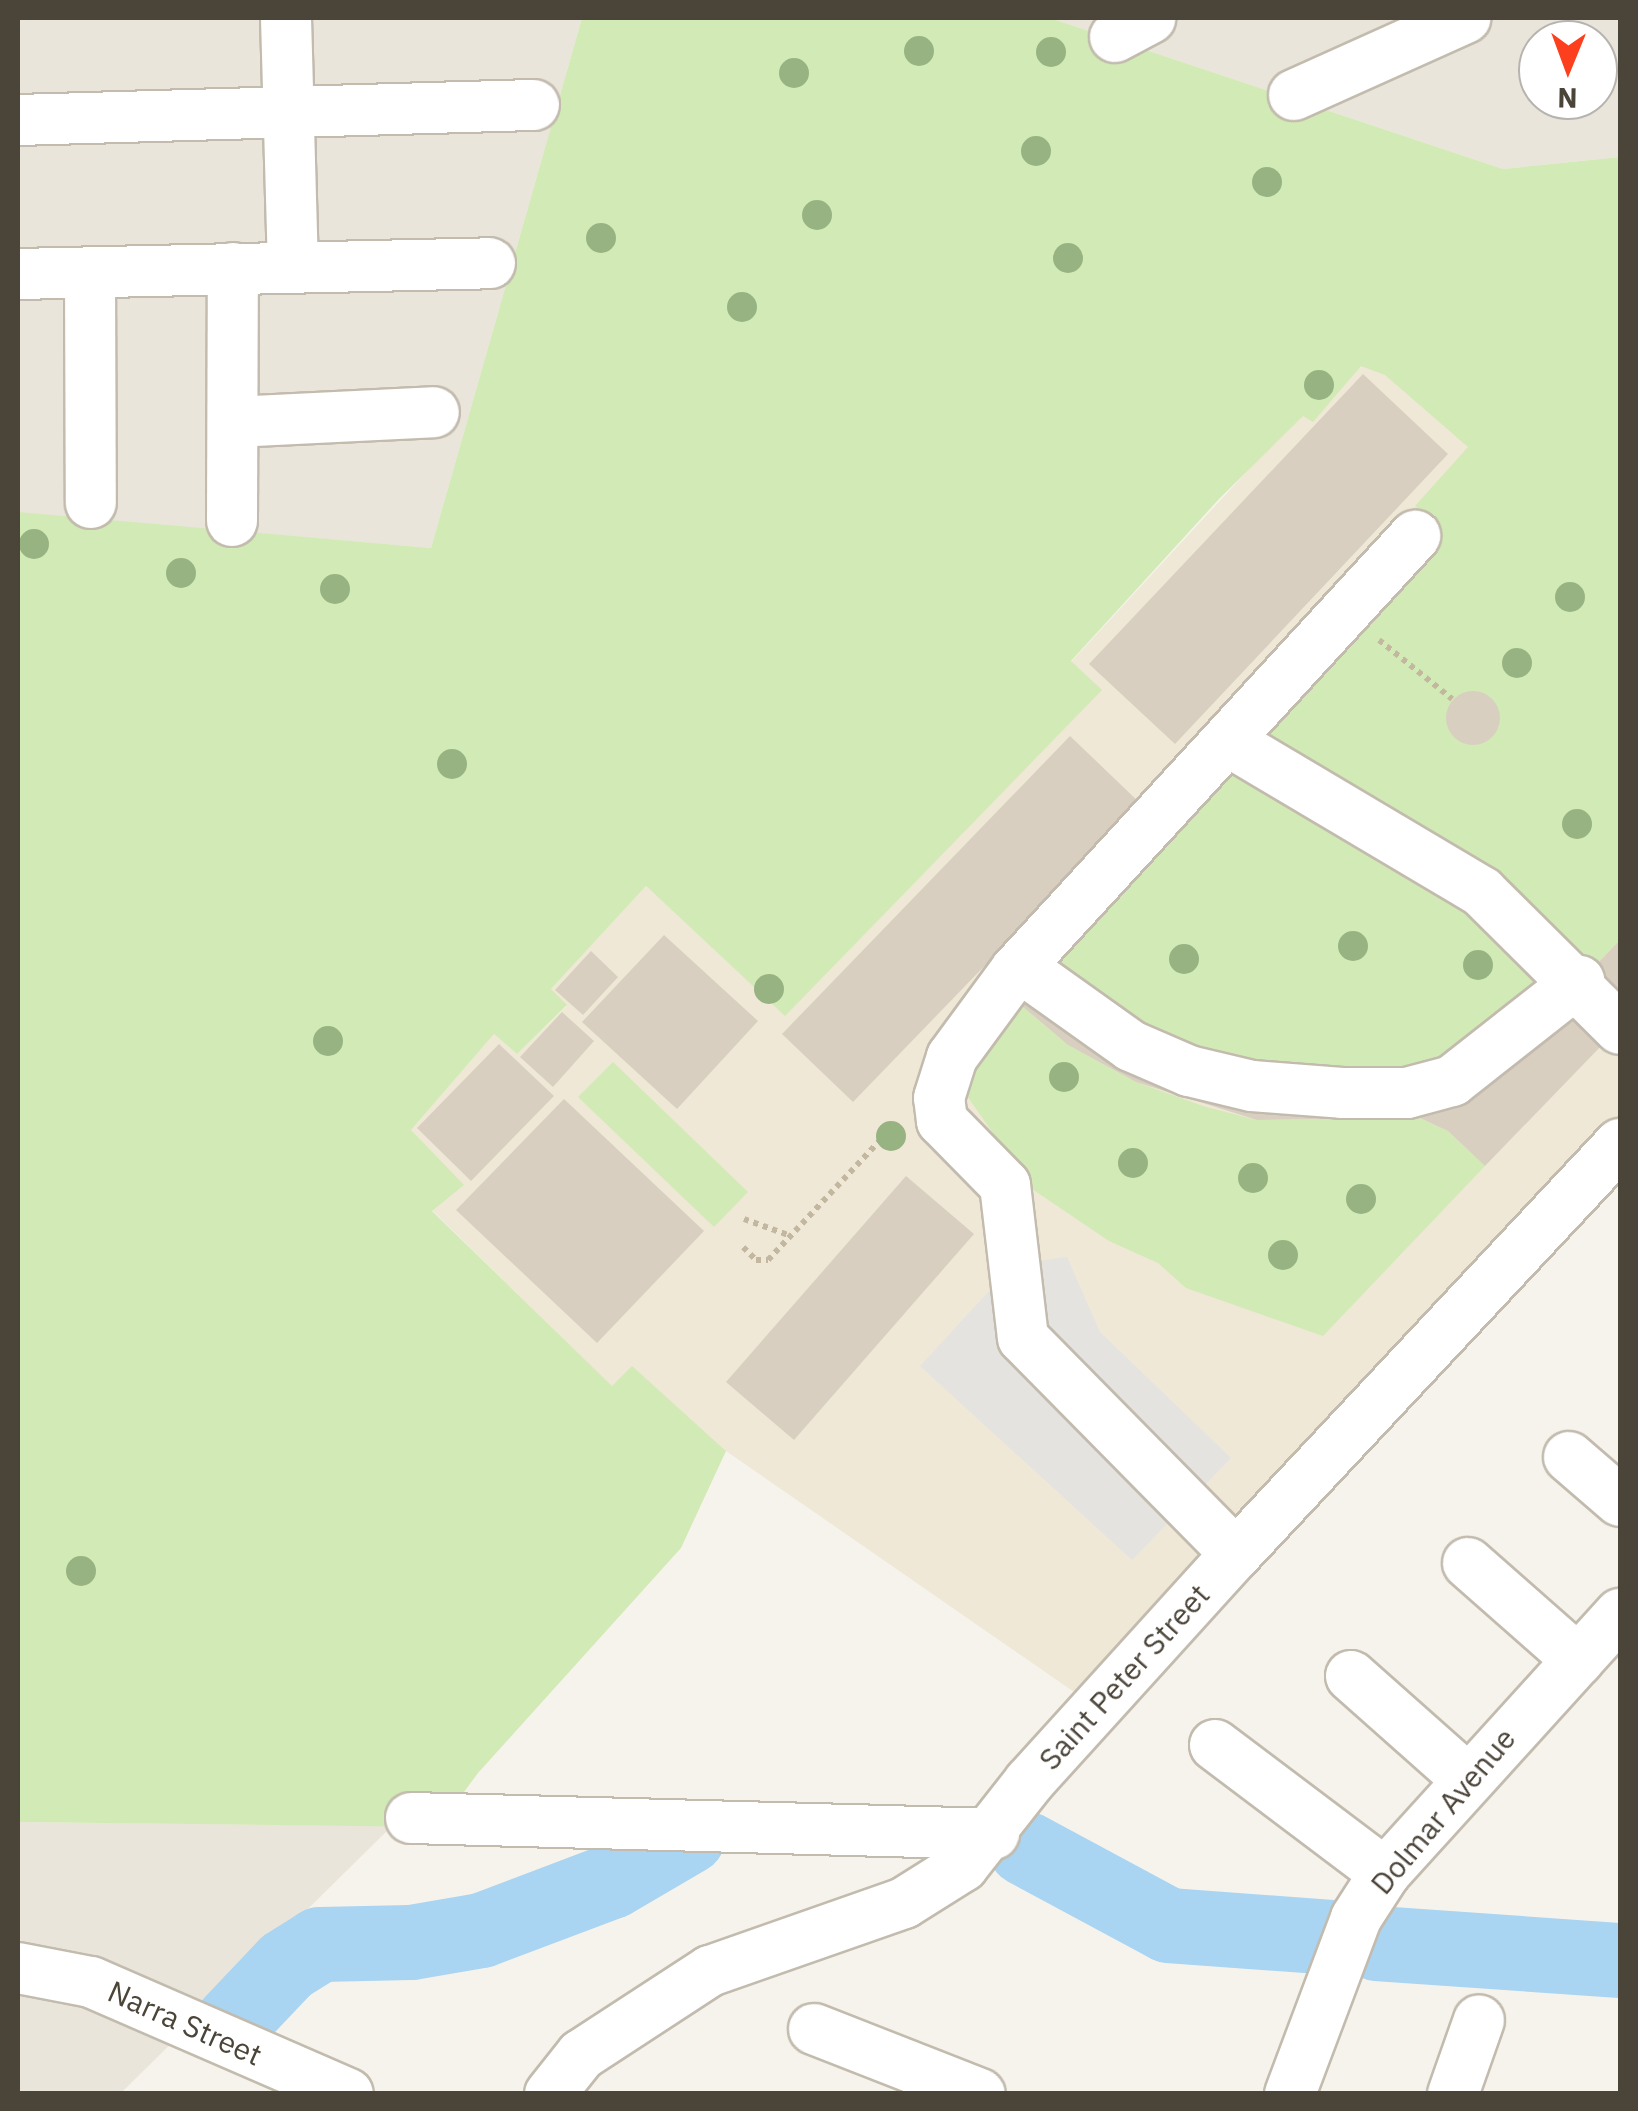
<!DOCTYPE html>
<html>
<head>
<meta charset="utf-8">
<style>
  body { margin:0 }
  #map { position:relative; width:1638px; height:2111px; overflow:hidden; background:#f6f3ec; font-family:"IBM Plex Sans",sans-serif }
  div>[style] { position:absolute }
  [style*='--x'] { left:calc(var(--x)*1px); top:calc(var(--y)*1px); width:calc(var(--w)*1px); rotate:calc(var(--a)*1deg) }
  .residential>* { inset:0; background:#eae5da }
  .education>* { inset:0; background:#efe8d6 }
  .green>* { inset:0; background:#d2eab5 }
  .parking>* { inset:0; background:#e5e3e0 }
  .river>* { height:75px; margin:-37.5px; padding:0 37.5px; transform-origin:37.5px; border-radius:37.5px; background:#a9d4f2 }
  .building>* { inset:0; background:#d8cfc1 }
  .round { border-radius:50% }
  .path>* { height:6px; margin-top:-3px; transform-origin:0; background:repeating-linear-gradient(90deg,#c4b79f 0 5px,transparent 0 10px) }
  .roads { filter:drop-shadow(2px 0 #c2bbae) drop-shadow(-2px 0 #c2bbae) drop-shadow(0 2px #c2bbae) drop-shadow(0 -2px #c2bbae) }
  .minor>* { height:50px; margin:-25px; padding:0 25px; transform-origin:25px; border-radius:25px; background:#fff }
  .trees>* { width:30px; height:30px; margin:-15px; border-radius:50%; background:#97b381 }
  span { translate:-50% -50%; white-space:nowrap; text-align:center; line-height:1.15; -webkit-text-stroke:8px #fff; paint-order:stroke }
  .street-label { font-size:30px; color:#4b4439 }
  .frame { position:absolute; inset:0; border:20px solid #4b4439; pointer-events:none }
  .north { position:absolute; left:1518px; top:20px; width:100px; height:100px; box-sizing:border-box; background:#fff; border:2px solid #b7b4b0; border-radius:50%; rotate:181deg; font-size:28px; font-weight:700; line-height:40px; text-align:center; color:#4b4439 }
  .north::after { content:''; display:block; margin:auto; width:35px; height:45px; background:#fc3f1d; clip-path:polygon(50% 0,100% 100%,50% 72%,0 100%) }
</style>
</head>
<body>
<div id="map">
  <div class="residential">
    <div style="clip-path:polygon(18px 18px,582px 18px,431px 548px,18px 513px)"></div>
    <div style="clip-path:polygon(evenodd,1050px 18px,1620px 18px,1620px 157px,1503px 169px,1050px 18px,1538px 40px,1598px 40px,1598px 100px,1538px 100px,1538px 40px)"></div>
    <div style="clip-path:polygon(18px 1822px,392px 1826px,121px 2093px,18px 2094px)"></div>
  </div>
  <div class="education">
    <div style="clip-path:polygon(1620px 157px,1620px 1121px,1077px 1694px,726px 1451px,632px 1367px,612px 1387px,432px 1210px,411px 1130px,494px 1034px,517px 1054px,567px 1006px,550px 990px,646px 886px,785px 1015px,1101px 690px,1071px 662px,1348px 362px)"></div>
  </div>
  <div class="green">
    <div style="clip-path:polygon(582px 18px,1050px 18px,1503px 169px,1620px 157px,1620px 940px,1592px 969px,1251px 736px,1437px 528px,1415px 506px,1468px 447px,1385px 375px,1361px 366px,1313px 422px,1303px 416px,1219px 499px,1071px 661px,1102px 690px,785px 1016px,646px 886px,551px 989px,567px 1005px,517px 1054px,494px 1034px,411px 1130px,464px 1185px,432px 1211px,612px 1386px,632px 1366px,726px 1451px,681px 1548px,478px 1773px,438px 1827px,18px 1822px,18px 512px,431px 548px)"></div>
    <div style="clip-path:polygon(1232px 755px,1423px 869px,1563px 980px,1471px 1068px,1252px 1078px,1035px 970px)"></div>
    <div style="clip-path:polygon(1022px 1006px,1068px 1045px,1136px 1082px,1203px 1106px,1257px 1120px,1418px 1117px,1448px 1131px,1485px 1166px,1323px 1336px,1186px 1288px,1158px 1263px,1109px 1241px,1032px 1189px,967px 1096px,969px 1073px)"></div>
    <div style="clip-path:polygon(613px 1062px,748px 1192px,714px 1227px,578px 1097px)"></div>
  </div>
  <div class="parking">
    <div style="clip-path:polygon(1067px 1257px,1100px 1332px,1231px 1458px,1132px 1560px,920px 1366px,1014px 1264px)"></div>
  </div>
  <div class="river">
    <div style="--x:1025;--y:1848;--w:162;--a:28.3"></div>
    <div style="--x:1168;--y:1925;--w:163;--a:4.2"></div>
    <div style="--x:1376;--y:1943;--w:245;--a:4"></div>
    <div style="--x:231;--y:2023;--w:80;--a:-46.5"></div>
    <div style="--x:286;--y:1965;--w:39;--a:-32"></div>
    <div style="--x:319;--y:1944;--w:92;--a:-1.2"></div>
    <div style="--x:411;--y:1942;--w:71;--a:-9.7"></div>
    <div style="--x:481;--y:1930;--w:139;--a:-20.7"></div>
    <div style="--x:611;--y:1881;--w:89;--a:-30.3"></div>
  </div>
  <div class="building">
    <div style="clip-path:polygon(1363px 374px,1448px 454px,1175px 744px,1089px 664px)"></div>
    <div class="round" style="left:1446px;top:691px;width:54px;height:54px"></div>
    <div style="clip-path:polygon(1070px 736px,1141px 804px,853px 1102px,782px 1034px)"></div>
    <div style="clip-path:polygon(664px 935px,758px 1021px,677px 1109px,582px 1022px)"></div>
    <div style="clip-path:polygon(1620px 940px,1620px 999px,1592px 969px)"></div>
    <div style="clip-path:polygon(591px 951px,618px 977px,583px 1015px,555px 990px)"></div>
    <div style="clip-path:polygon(1038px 988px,1189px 1077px,1407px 1096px,1563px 1000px,1604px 1043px,1485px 1166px,1448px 1131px,1418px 1117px,1257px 1120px,1136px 1082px,1068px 1045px,1022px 1006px)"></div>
    <div style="clip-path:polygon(562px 1012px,594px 1041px,553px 1087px,520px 1057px)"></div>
    <div style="clip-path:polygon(499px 1044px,554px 1096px,471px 1181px,417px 1128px)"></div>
    <div style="clip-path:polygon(564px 1099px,704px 1231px,597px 1343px,456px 1210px)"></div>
    <div style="clip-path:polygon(906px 1176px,974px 1234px,794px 1440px,726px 1382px)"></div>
  </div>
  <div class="path">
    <div style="--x:1379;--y:640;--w:94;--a:38.9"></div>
    <div style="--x:744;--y:1219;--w:50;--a:19.9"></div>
    <div style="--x:743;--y:1247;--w:18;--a:45"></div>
    <div style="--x:756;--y:1260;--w:12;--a:0"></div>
    <div style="--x:768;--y:1260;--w:187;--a:-46.9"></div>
  </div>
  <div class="roads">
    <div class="minor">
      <div style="--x:286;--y:18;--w:248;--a:88.4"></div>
      <div style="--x:1115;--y:37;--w:40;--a:-28"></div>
      <div style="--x:1294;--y:95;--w:188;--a:-24.2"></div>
      <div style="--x:18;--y:120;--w:516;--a:-1.67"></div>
      <div style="--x:90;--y:272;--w:231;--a:89.8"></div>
      <div style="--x:18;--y:274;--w:472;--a:-1.3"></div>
      <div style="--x:233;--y:422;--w:201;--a:-2.8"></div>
      <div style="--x:232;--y:521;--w:253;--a:-89.8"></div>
      <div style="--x:1228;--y:741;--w:295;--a:30.7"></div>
      <div style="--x:1482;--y:892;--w:194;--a:44.8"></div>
      <div style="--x:1020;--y:967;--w:136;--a:35.4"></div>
      <div style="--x:1131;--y:1046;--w:63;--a:23.3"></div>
      <div style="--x:1189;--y:1071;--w:65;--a:13.4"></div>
      <div style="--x:1252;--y:1086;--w:90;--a:4.4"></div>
      <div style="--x:1342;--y:1093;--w:65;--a:0"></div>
      <div style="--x:1407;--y:1093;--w:47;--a:-14.9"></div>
      <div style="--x:1452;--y:1081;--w:162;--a:-38.2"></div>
      <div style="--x:1569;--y:1457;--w:67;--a:40.8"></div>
      <div style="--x:1236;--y:1554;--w:303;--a:-134.6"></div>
      <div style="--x:1023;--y:1338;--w:154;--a:-96.7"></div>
      <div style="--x:1005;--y:1185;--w:90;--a:-134.5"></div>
      <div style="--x:942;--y:1121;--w:23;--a:-97"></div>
      <div style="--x:939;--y:1098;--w:43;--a:-72.4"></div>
      <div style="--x:952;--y:1057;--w:108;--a:-53.7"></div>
      <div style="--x:1016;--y:970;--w:590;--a:-47.41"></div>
      <div style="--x:1468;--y:1563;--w:147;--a:41.4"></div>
      <div style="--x:1351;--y:1676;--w:154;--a:41.6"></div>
      <div style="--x:1215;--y:1745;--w:213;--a:37"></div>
      <div style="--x:411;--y:1818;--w:583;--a:1.57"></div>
      <div style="--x:18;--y:1968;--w:74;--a:10.9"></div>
      <div style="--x:91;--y:1982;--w:280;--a:23.5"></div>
      <div style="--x:814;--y:2029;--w:178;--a:21.4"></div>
      <div style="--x:550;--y:2094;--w:50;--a:-51.5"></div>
      <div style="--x:581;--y:2055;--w:154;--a:-33.1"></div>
      <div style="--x:710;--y:1971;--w:206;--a:-19.3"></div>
      <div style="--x:904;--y:1903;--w:70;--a:-32.1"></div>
      <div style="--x:963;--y:1866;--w:107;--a:-51.8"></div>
      <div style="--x:1029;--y:1782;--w:308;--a:-47.8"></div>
      <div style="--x:1236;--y:1554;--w:562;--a:-46.88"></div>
      <div style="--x:1290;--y:2094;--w:188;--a:-69.4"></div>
      <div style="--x:1356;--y:1918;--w:54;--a:-57.2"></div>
      <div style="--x:1385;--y:1873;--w:350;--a:-47.8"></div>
      <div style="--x:1453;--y:2094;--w:78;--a:-70.6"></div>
    </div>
  </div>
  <div class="trees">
    <div style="left:919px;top:51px"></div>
    <div style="left:1051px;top:52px"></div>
    <div style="left:794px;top:73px"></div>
    <div style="left:1036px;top:151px"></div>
    <div style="left:1267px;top:182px"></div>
    <div style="left:817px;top:215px"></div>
    <div style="left:601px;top:238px"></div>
    <div style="left:1068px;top:258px"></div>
    <div style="left:742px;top:307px"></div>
    <div style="left:1319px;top:385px"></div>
    <div style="left:34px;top:544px"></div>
    <div style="left:181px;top:573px"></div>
    <div style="left:335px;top:589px"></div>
    <div style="left:1570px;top:597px"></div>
    <div style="left:1517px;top:663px"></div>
    <div style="left:452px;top:764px"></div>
    <div style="left:1577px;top:824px"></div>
    <div style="left:1353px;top:946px"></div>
    <div style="left:1184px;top:959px"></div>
    <div style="left:1478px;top:965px"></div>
    <div style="left:769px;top:989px"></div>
    <div style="left:328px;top:1041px"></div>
    <div style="left:1064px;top:1077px"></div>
    <div style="left:891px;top:1136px"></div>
    <div style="left:1133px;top:1163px"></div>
    <div style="left:1253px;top:1178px"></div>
    <div style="left:1361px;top:1199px"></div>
    <div style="left:1283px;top:1255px"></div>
    <div style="left:81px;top:1571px"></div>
  </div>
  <div class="street-label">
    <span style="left:1124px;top:1677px;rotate:-48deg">Saint Peter Street</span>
    <span style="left:1443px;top:1811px;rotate:-50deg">Dolmar Avenue</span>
    <span style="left:185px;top:2023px;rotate:24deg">Narra Street</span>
  </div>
  <div class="frame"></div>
  <div class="north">N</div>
</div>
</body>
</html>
